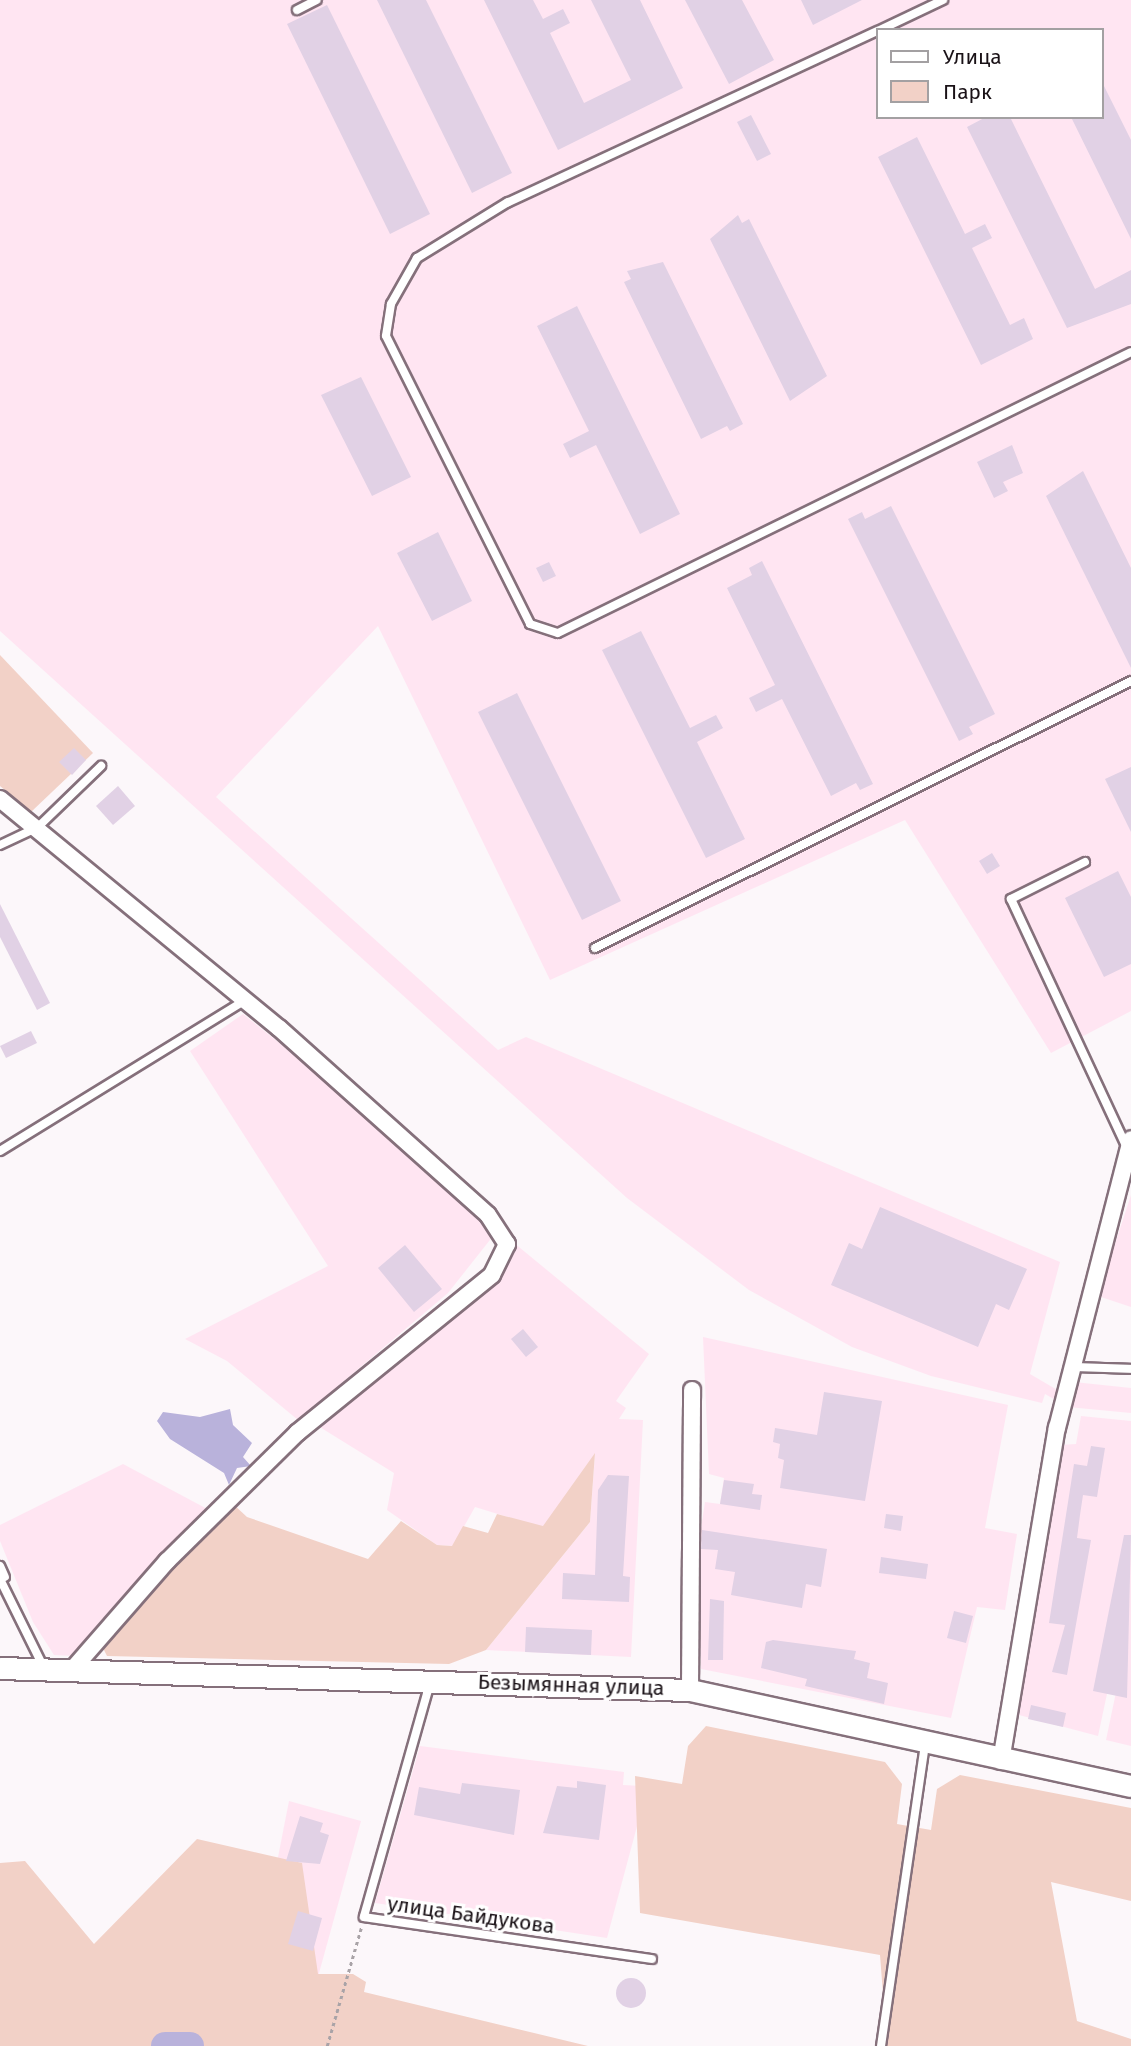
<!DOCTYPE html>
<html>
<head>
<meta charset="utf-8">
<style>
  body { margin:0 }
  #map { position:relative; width:1131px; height:2046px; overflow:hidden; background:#fcf7fa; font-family:"Fira Sans",sans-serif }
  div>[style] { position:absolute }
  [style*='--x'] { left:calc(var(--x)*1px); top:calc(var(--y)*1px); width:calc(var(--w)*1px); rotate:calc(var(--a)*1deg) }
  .built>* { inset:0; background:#ffe5f2 }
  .green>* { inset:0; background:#f2d1c7 }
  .water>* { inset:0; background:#b9b2db }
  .river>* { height:28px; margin:-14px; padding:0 14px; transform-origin:14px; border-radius:14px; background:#b9b2db }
  .building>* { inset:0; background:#e1d1e5 }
  .round { border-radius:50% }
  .path>* { height:2.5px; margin-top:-1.25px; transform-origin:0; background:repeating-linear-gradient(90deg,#a9a3a7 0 3.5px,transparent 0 7px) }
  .roads { filter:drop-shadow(2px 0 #85707b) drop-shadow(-2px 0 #85707b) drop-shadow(0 2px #85707b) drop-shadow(0 -2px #85707b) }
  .service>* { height:8px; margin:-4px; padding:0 4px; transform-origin:4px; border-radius:4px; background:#fff }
  .minor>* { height:16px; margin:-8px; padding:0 8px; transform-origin:8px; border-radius:8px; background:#fff }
  .secondary>* { height:21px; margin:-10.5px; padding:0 10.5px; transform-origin:10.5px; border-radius:10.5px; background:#fff }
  span { translate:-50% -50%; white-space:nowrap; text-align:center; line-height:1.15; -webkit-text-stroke:6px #fff; paint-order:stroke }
  .street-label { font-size:21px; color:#1a1217 }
  .legend { position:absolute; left:876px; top:28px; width:228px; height:91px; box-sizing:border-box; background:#fff; border:2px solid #a3a0a2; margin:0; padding:9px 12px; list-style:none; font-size:21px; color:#1a1217 }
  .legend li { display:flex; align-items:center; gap:14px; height:35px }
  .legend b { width:35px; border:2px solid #a3a0a2 }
</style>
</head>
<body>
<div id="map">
  <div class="built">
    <div style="clip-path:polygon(evenodd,0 0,1131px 0,1131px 1011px,1051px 1053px,905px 820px,550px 980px,378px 626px,216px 797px,498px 1050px,526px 1037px,1060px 1262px,1030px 1374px,1059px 1391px,1074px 1382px,1131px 1388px,1131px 1413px,1068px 1407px,1045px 1394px,1042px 1403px,931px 1376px,852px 1347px,749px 1290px,627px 1198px,0 631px,0 0,877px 30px,1101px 30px,1101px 117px,877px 117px,877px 30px)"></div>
    <div style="clip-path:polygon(243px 1014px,399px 1138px,497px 1231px,448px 1293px,298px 1420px,227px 1361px,185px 1339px,328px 1266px,190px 1051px)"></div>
    <div style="clip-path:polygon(1131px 1195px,1131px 1307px,1098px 1296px)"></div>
    <div style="clip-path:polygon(508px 1238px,649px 1354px,616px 1401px,626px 1408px,619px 1419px,643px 1420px,631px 1657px,486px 1650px,590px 1522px,595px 1454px,544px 1528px,475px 1507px,453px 1546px,437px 1545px,387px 1510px,394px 1473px,310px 1421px,480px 1280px)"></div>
    <div style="clip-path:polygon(703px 1337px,1008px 1405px,985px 1528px,1017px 1534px,1005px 1610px,977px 1607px,951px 1718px,701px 1669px,698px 1547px,705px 1502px,720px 1504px,724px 1478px,709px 1474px)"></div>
    <div style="clip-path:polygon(1081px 1416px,1131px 1421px,1131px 1746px,1106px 1740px,1128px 1635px,1120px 1633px,1098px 1736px,1019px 1715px,1060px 1445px,1076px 1444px)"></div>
    <div style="clip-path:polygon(123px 1464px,211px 1511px,74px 1656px,54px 1655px,33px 1622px,0 1541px,0 1525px)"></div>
    <div style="clip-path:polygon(420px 1746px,624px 1772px,623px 1785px,642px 1786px,643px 1804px,607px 1938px,375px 1903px)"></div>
    <div style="clip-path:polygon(289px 1801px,361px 1821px,316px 1984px,269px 1903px)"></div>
  </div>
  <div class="green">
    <div style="clip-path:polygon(0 655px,93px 753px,31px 812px,0 786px)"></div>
    <div style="clip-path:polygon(595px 1453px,590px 1522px,486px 1650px,449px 1664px,107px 1656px,100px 1642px,233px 1504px,247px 1517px,368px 1559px,401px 1521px,437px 1545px,452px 1546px,463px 1526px,488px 1533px,497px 1514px,543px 1526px)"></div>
    <div style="clip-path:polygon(706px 1726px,885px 1762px,902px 1784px,897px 1824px,931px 1830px,937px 1789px,960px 1775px,1131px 1808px,1131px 1901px,1051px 1882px,1077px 2021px,1131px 2039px,1131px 2046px,887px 2046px,880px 1955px,640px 1913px,635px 1776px,682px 1784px,688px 1746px)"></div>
    <div style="clip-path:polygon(197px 1839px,302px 1863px,318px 1974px,353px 1974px,366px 1982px,364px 1992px,588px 2046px,0 2046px,0 1863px,25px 1861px,94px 1944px)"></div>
  </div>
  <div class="water">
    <div style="clip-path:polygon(230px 1409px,233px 1425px,252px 1443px,243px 1457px,251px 1466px,237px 1468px,229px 1485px,224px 1473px,170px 1439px,157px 1421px,163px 1412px,200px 1417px)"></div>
  </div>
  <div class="river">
    <div style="--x:165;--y:2046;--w:25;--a:0"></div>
  </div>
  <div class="building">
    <div style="clip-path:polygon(377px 0,426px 0,512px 173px,472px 193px)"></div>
    <div style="clip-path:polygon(484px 0,533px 0,543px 19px,563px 9px,570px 23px,550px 33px,584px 103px,631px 80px,591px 0,640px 0,683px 88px,558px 150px)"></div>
    <div style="clip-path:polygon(685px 0,742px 0,774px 60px,729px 84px)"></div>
    <div style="clip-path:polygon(801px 0,862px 0,813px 25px)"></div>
    <div style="clip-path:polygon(327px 5px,430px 214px,390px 234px,287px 24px)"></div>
    <div style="clip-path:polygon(1101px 80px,1131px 140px,1131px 239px,1071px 117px,1101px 117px)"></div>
    <div style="clip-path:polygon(751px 115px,771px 154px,757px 161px,737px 122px)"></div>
    <div style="clip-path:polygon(986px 117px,1010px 117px,1095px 289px,1131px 270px,1131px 304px,1067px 328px,967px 127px)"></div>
    <div style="clip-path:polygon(917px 137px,965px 234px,985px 224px,992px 238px,972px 248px,1010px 325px,1024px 318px,1033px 339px,981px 365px,878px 157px)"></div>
    <div style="clip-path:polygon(738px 215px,742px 223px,749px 219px,827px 376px,790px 401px,710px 239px)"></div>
    <div style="clip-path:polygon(663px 262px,743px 424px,730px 431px,727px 426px,701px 439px,624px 282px,631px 279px,627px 271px)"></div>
    <div style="clip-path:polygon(577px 306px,680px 514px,640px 534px,596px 445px,570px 458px,563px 444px,589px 431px,537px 326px)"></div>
    <div style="clip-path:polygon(361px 377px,411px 477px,372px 496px,321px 395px)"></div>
    <div style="clip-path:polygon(1012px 445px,1023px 473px,1003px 482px,1008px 491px,994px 498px,977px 462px)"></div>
    <div style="clip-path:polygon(1083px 471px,1131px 568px,1131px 668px,1046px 496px)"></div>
    <div style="clip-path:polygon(891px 506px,995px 714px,969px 727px,973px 734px,959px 741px,848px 519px,862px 512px,865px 519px)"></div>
    <div style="clip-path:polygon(438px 532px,472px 601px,432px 621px,397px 553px)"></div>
    <div style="clip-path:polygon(762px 561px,873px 784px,860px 790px,856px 783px,831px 796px,782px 699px,756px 712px,749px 698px,775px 685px,727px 588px,752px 575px,749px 568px)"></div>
    <div style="clip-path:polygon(549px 562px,556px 576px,543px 582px,536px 568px)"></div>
    <div style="clip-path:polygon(641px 631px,690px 728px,716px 715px,723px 728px,697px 742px,745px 839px,706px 858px,602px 650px)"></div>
    <div style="clip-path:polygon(517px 693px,621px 901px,582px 920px,478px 712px)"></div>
    <div style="clip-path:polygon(74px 748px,86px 760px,72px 775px,59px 762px)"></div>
    <div style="clip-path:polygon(1131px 767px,1131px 832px,1105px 779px)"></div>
    <div style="clip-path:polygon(118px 786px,135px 806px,113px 825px,96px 806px)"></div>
    <div style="clip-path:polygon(992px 853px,1000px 866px,987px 874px,979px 861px)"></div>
    <div style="clip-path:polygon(1118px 871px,1131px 897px,1131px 964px,1104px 977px,1065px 898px)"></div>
    <div style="clip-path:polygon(0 904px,50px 1003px,37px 1010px,0 937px)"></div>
    <div style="clip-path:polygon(31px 1031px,37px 1043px,6px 1058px,0 1046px)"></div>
    <div style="clip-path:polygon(880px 1207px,1027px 1269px,1009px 1310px,996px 1304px,978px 1347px,831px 1285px,849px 1243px,862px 1249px)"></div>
    <div style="clip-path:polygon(405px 1245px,442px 1289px,414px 1312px,378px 1268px)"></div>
    <div style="clip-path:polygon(523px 1329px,538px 1347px,526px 1357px,511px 1339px)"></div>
    <div style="clip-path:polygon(824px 1392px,882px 1401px,865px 1501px,780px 1488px,784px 1460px,778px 1458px,780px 1444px,773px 1442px,775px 1428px,817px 1435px)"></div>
    <div style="clip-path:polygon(1091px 1446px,1105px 1448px,1097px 1497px,1083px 1495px,1080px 1515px,1077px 1538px,1091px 1540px,1067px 1675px,1052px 1672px,1065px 1625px,1049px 1623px,1074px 1464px,1087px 1466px)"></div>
    <div style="clip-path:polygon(608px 1475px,629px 1476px,623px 1576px,630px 1577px,629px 1602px,562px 1599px,563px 1573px,595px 1575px,598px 1490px)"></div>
    <div style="clip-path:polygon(724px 1480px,754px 1484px,752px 1494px,762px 1495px,760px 1510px,720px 1504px)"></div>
    <div style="clip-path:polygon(886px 1514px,903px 1516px,901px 1531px,884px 1528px)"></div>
    <div style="clip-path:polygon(702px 1530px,827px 1549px,821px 1587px,806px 1584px,802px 1608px,731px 1595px,735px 1572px,715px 1569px,718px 1550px,701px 1549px)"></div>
    <div style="clip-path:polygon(1124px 1535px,1131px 1535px,1127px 1698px,1093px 1691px)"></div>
    <div style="clip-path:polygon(881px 1557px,928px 1564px,926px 1579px,879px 1573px)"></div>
    <div style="clip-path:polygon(710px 1599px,724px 1601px,723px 1660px,708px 1660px)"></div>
    <div style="clip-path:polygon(954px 1611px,973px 1616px,966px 1643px,947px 1638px)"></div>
    <div style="clip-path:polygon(526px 1627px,592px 1630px,591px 1655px,525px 1652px)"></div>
    <div style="clip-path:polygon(773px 1640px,856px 1651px,854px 1659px,870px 1663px,867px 1678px,888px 1683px,884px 1704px,805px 1686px,807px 1679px,761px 1668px,766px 1642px)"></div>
    <div style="clip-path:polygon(1031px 1705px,1066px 1713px,1063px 1727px,1028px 1719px)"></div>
    <div style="clip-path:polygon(577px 1781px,606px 1785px,599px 1840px,543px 1833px,557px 1786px,577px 1788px)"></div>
    <div style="clip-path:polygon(462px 1783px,520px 1790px,514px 1835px,414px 1815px,419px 1787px,460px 1794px)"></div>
    <div style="clip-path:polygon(300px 1816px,323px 1823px,320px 1832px,329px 1835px,320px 1864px,286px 1861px)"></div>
    <div style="clip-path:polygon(298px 1911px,322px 1918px,313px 1951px,288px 1944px)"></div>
    <div class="round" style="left:616px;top:1978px;width:30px;height:30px"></div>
  </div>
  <div class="path">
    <div style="--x:327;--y:2046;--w:123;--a:-73.9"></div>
  </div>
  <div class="roads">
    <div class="service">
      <div style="--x:297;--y:10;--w:22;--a:-27"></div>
      <div style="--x:880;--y:30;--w:70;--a:-25.5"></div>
      <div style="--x:877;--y:31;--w:407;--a:155.1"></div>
      <div style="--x:508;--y:202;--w:107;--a:148.4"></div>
      <div style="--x:417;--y:258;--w:53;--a:119.5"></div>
      <div style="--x:391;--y:304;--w:32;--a:99"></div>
      <div style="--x:386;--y:336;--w:322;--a:63.4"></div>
      <div style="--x:530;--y:624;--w:29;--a:18"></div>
      <div style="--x:558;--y:633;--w:638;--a:-26.12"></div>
      <div style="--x:0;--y:845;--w:42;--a:-25.3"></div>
      <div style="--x:38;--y:827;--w:88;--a:-44.1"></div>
      <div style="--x:1085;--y:862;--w:83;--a:153.4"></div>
      <div style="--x:1011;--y:899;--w:272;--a:65"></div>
      <div style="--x:595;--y:948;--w:599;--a:-26.48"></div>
      <div style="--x:0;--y:1151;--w:288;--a:-31.6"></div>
      <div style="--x:1071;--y:1367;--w:60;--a:1.9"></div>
      <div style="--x:0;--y:1566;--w:12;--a:66"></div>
      <div style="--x:0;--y:1579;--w:97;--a:63.7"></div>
      <div style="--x:430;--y:1683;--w:243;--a:105.8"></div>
      <div style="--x:364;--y:1917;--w:291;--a:8.3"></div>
      <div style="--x:881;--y:2046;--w:305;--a:-81.7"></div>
    </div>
    <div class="minor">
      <div style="--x:0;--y:799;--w:361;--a:39.4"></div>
      <div style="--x:279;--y:1028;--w:280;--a:41.8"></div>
      <div style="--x:488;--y:1215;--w:35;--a:57"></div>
      <div style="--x:507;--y:1244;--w:34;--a:116"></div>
      <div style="--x:492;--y:1275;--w:251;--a:141"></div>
      <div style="--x:297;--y:1433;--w:182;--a:135.4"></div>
      <div style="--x:167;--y:1561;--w:145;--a:131.1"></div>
      <div style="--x:690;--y:1690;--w:300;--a:-89.6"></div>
      <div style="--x:1001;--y:1761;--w:338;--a:-80.5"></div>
      <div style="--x:1057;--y:1428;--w:298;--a:-75.6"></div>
    </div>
    <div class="secondary">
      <div style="--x:0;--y:1668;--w:690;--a:1.83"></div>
      <div style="--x:690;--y:1690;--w:451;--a:12.3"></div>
    </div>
  </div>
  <div class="street-label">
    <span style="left:571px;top:1685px;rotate:2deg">Безымянная улица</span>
    <span style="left:471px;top:1915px;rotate:8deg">улица Байдукова</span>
  </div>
  <ul class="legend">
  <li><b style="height:9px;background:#fff"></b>Улица</li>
  <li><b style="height:19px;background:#f2d1c7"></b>Парк</li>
  </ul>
</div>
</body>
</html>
